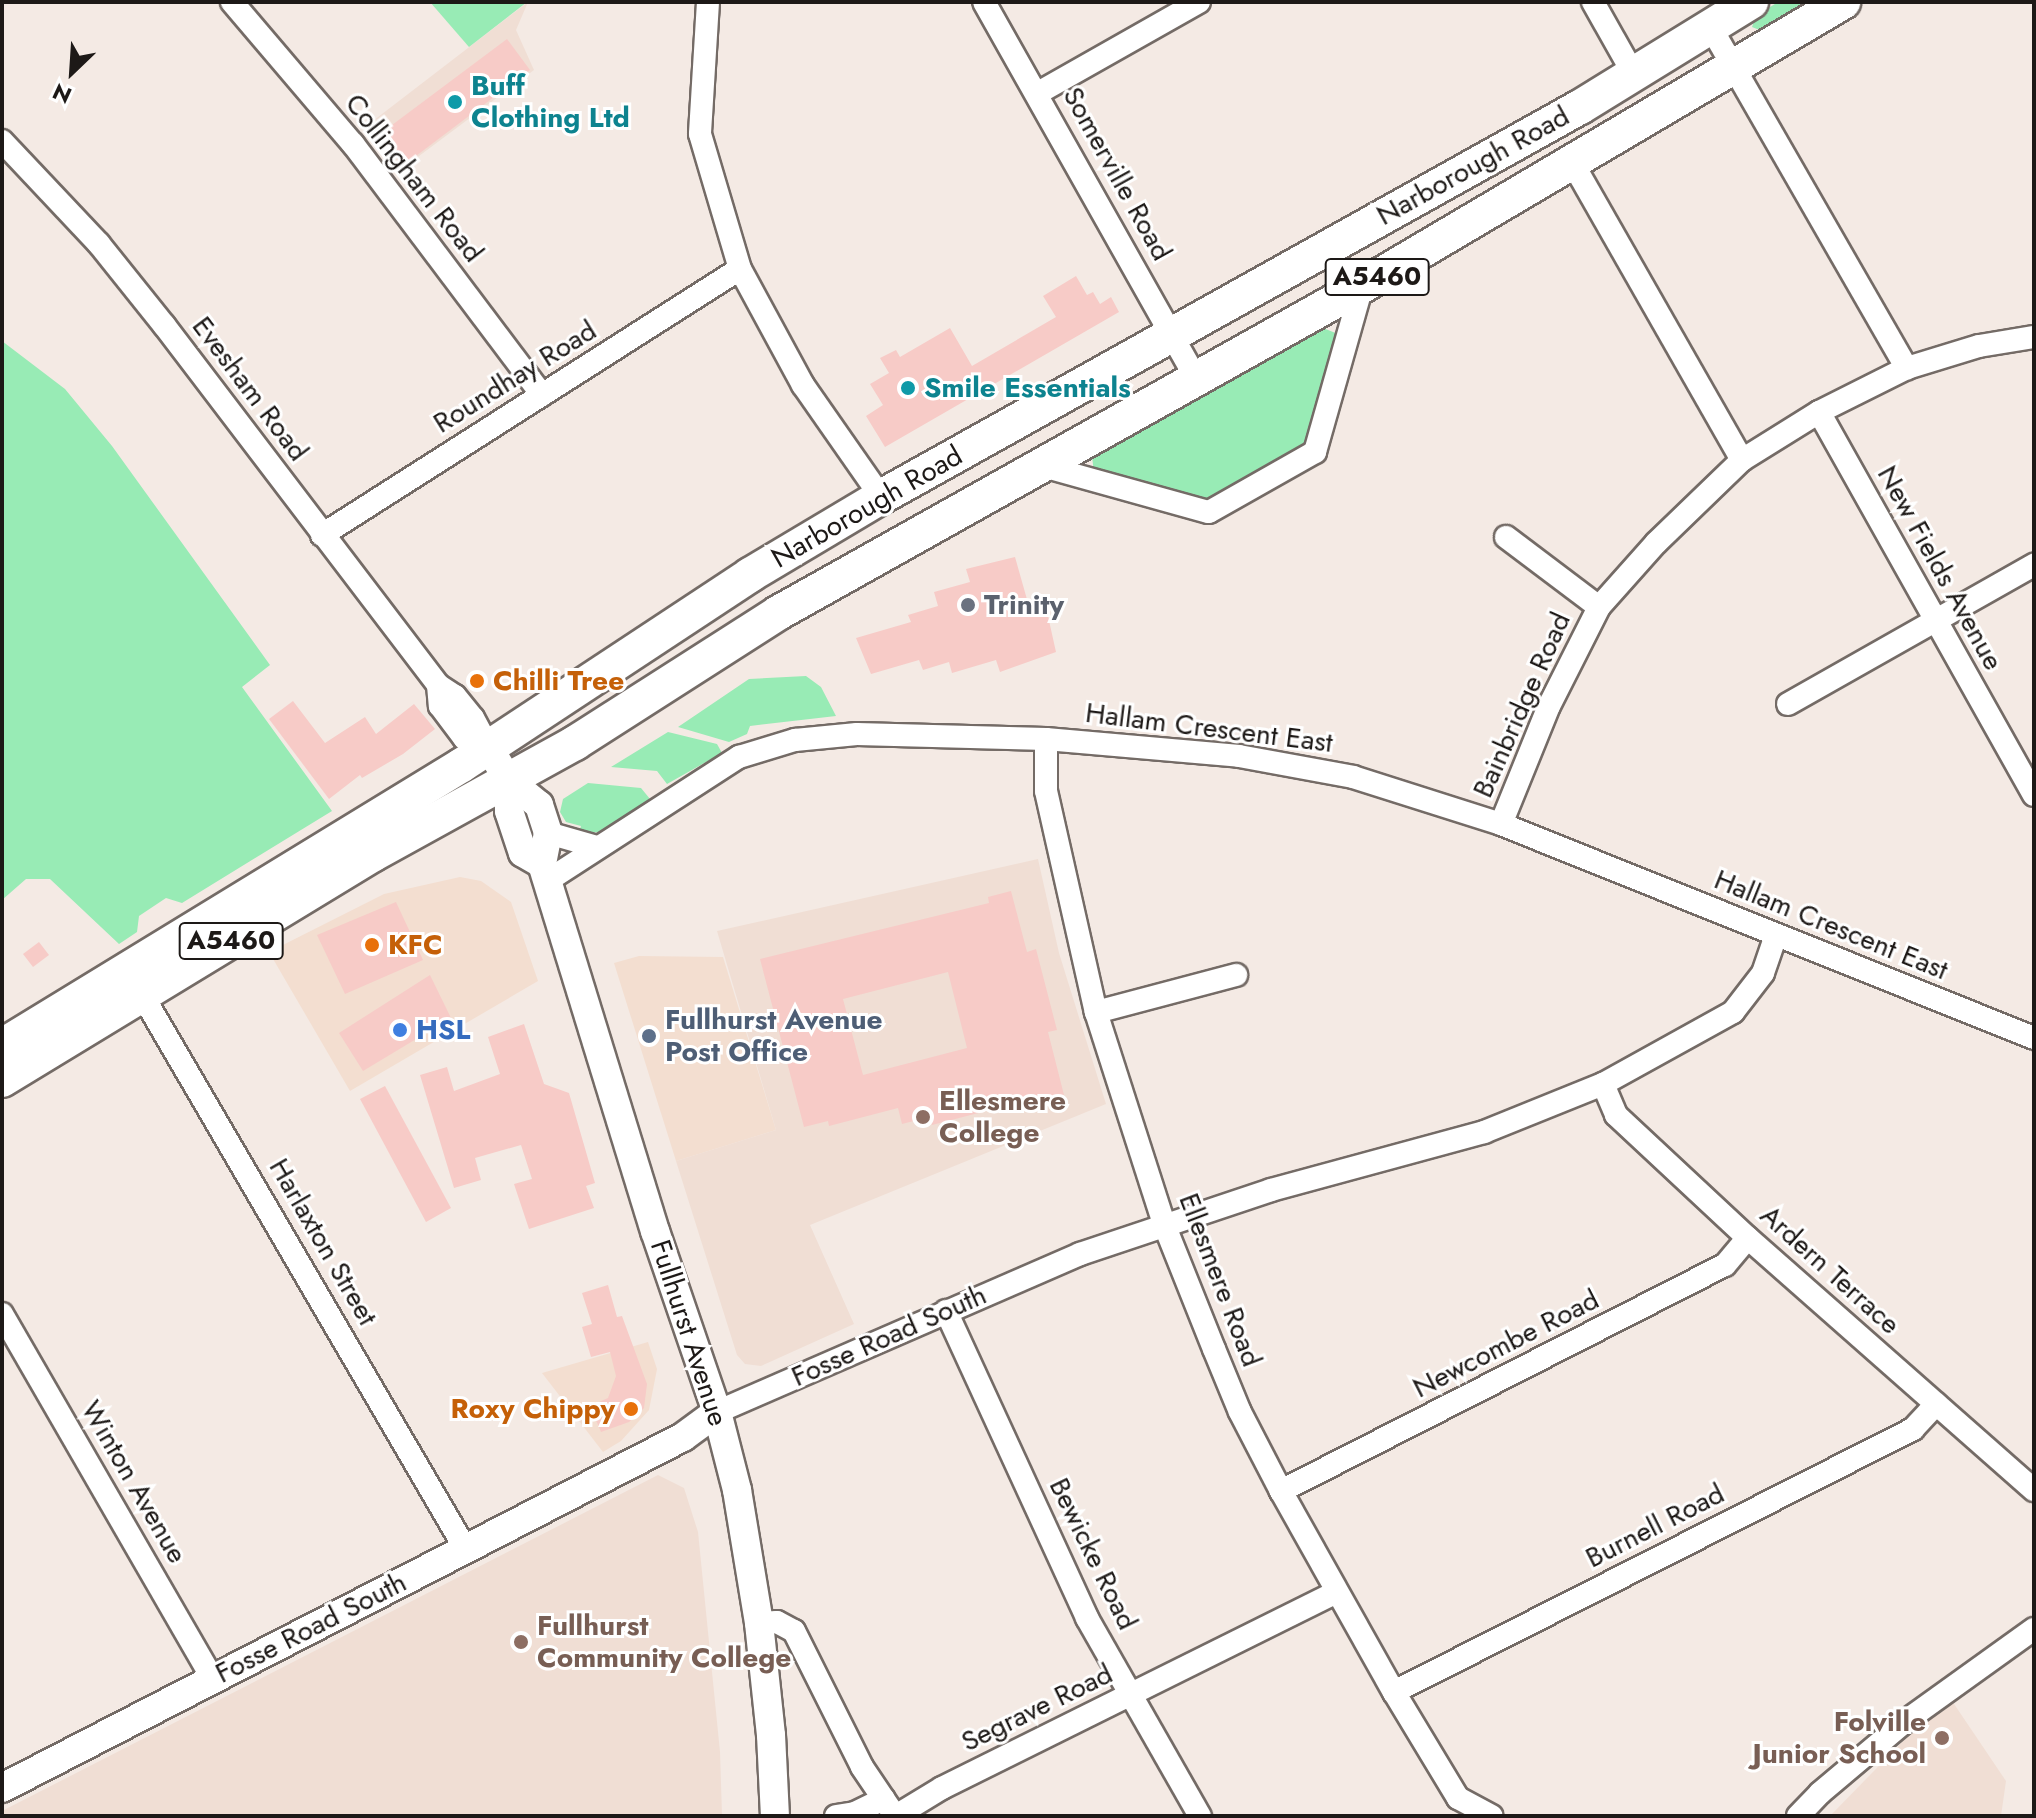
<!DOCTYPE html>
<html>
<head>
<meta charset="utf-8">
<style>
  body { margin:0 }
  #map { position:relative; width:2036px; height:1818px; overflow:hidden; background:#f4eae4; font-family:Jost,sans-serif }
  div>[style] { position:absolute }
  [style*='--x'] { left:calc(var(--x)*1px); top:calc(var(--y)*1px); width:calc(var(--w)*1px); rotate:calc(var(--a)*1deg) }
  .commercial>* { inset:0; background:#f3ded0 }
  .built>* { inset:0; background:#f0ded4 }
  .green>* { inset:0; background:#98ebb5 }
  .building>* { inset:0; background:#f7cbc7 }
  .roads { filter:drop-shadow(2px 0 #746b66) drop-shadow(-2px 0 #746b66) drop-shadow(0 2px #746b66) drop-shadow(0 -2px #746b66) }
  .minor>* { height:22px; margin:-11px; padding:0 11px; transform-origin:11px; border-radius:11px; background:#fff }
  .tertiary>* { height:28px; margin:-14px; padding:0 14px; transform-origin:14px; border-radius:14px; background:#fff }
  .primary>* { height:34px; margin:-17px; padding:0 17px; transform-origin:17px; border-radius:17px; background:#fff }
  .dots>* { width:22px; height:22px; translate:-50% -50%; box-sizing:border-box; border:4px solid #fff; border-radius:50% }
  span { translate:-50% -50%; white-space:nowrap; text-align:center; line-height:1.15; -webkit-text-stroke:6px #fff; paint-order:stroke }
  .shield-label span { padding:2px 6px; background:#fff; border:2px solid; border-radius:6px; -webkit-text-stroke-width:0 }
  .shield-label { font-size:26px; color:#1d1917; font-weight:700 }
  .culture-label { font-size:28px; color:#0d838f; font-weight:700 }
  .left { translate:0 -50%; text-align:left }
  .street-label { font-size:28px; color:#1d1917 }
  .worship-label { font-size:28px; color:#5b616d; font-weight:700 }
  .food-label { font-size:28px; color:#c56008; font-weight:700 }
  .right { translate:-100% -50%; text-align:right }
  .service-label { font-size:28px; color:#4e5e75; font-weight:700 }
  .shop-label { font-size:28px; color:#366cbe; font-weight:700 }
  .education-label { font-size:28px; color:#785e54; font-weight:700 }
  .frame { position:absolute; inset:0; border:4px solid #1d1917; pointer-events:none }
  .north { position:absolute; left:32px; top:32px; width:80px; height:80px; -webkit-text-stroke:6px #fff; paint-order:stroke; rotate:205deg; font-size:22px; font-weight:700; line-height:32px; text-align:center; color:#1d1917 }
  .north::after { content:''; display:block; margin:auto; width:28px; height:36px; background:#1d1917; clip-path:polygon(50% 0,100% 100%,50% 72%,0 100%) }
</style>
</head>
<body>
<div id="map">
  <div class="commercial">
    <div style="clip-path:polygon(460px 877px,481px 881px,511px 902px,538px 981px,350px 1091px,269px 952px,384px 894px)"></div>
    <div style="clip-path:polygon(639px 956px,723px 957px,776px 1130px,676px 1161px,614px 963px)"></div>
    <div style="clip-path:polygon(648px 1342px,657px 1369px,649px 1410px,621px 1441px,603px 1452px,542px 1373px)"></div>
  </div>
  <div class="built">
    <div style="clip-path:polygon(528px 2px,516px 30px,534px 70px,403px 168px,369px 124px)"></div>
    <div style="clip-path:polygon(1038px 859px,1059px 953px,1106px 1104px,810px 1225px,854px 1324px,761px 1366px,745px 1364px,737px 1355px,676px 1161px,776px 1130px,717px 931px)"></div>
    <div style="clip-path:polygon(658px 1475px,684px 1488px,698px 1532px,720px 1752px,722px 1816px,2px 1816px,2px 1811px)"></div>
    <div style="clip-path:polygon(1948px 1695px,2006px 1781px,2001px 1816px,1830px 1816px)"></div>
  </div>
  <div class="green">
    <div style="clip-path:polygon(430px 2px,527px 2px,469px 47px)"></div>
    <div style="clip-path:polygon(1778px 2px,1808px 2px,1762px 31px,1752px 27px,1756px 16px)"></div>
    <div style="clip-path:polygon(1323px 328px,1338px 334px,1304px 443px,1204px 502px,1094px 472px,1092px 457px)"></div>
    <div style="clip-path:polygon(2px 341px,65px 389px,112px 446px,270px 665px,242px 687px,332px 811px,182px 903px,166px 898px,139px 916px,137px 932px,119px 944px,50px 879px,26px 879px,2px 900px)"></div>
    <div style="clip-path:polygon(806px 676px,821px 687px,836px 716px,750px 726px,747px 734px,729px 742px,678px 727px,749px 679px)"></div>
    <div style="clip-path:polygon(668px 732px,717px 744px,722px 753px,667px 784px,657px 771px,611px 767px)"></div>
    <div style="clip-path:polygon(588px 783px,641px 788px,650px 799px,601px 832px,579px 833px,581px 826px,566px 822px,560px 812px,563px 799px)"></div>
  </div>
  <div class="building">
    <div style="clip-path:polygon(507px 39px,530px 70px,404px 165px,380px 134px)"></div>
    <div style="clip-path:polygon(1076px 276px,1087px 295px,1093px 292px,1100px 304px,1111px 297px,1119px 312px,885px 447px,866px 416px,883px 405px,870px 384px,889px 373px,880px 358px,896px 350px,900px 357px,950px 328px,972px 366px,1056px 317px,1043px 296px)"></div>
    <div style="clip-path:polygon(1015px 557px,1030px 610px,1046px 607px,1056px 652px,1000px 672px,996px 660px,952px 673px,949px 662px,923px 670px,919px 660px,871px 674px,856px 638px,911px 622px,908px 615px,938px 606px,934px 592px,970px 582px,966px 569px)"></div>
    <div style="clip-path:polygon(293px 701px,325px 743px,365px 717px,376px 734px,414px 704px,435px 729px,403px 754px,362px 778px,360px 775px,329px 799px,269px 719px)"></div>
    <div style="clip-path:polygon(evenodd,1011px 891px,1027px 952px,1036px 949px,1057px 1030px,1048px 1032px,1064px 1095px,1041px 1101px,1040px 1097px,932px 1125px,929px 1117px,902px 1124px,898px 1108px,829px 1126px,828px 1121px,804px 1127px,760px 959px,989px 903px,988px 897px,1011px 891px,948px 972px,967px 1048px,863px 1075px,843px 999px,948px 972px)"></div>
    <div style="clip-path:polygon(396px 902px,423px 960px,345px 994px,317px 935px)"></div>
    <div style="clip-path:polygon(39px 942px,49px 955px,33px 967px,23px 954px)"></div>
    <div style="clip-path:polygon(430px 975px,451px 1018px,363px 1071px,339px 1033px)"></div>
    <div style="clip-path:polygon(524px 1024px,544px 1084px,569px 1093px,595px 1183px,586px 1186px,594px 1208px,529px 1229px,514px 1184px,532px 1179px,521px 1145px,475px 1158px,481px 1180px,454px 1188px,420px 1075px,447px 1067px,454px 1091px,500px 1074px,488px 1037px)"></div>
    <div style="clip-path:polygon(385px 1086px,451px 1208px,426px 1222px,360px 1099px)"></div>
    <div style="clip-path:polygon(608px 1285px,617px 1317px,622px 1316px,647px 1384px,644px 1408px,629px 1422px,601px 1432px,590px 1406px,608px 1398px,616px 1376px,610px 1352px,591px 1357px,582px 1327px,592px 1324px,582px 1293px)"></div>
  </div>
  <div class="roads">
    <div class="minor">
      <div style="--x:232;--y:2;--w:187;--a:49.6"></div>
      <div style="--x:353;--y:144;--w:314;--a:53"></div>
      <div style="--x:708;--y:2;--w:132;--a:93.5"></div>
      <div style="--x:700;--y:134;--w:141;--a:73.5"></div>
      <div style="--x:740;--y:269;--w:132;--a:61.5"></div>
      <div style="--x:803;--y:385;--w:136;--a:55.1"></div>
      <div style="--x:984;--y:2;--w:430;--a:60.6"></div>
      <div style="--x:1593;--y:2;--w:81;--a:60.6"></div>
      <div style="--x:1710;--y:26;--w:395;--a:60.1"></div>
      <div style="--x:1038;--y:93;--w:185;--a:-29.5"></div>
      <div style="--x:2;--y:141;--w:141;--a:46.7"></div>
      <div style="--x:99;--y:244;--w:104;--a:51.3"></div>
      <div style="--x:164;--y:325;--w:452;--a:52.7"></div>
      <div style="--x:438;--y:685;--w:20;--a:33"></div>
      <div style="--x:455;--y:696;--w:28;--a:51"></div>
      <div style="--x:473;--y:718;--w:34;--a:62"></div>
      <div style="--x:1572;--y:162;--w:343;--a:60.3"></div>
      <div style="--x:1819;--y:412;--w:439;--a:60.7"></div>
      <div style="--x:1039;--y:465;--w:176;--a:15.5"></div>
      <div style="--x:1209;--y:512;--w:122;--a:-29.5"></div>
      <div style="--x:1315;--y:452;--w:173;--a:-74.2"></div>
      <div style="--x:322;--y:535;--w:495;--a:-32.5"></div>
      <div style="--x:1506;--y:537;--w:116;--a:37"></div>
      <div style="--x:438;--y:685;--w:21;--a:85"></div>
      <div style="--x:440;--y:706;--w:40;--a:53"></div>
      <div style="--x:464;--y:738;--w:27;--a:22"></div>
      <div style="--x:1788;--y:704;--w:283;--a:-29.5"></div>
      <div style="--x:1046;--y:739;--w:52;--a:90"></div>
      <div style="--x:1046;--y:791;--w:227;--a:77.3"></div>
      <div style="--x:1096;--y:1012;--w:223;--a:72.2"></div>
      <div style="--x:1164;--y:1224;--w:135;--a:68.2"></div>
      <div style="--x:1214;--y:1349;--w:68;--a:67.6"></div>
      <div style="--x:1240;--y:1412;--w:89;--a:62.6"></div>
      <div style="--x:1281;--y:1491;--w:231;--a:60.7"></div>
      <div style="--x:1394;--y:1692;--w:124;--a:58.9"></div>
      <div style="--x:1458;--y:1798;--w:38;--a:28"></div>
      <div style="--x:1501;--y:824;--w:127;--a:-67.9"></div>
      <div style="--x:1549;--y:706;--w:111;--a:-63.2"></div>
      <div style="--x:1599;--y:607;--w:86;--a:-48.3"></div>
      <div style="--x:1656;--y:543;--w:120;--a:-44"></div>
      <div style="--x:1742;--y:460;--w:91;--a:-31.9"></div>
      <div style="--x:1819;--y:412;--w:98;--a:-26.6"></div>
      <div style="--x:1907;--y:368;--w:75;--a:-17"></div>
      <div style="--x:1979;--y:346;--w:56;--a:-9.3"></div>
      <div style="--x:548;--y:833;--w:51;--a:15.9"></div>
      <div style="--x:547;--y:881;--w:229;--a:-32.9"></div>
      <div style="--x:739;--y:757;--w:59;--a:-16.9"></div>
      <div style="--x:795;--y:740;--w:62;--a:-5.5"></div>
      <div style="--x:857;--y:734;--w:189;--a:1.5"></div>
      <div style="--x:1046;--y:739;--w:194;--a:5"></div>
      <div style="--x:1239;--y:756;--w:116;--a:10.4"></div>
      <div style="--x:1353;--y:777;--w:155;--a:17.6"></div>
      <div style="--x:1501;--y:824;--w:574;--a:21.88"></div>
      <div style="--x:137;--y:986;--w:651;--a:59.73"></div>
      <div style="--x:1096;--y:1012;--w:145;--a:-14.8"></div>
      <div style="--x:1603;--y:1084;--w:34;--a:67"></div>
      <div style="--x:1616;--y:1115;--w:180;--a:43"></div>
      <div style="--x:1748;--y:1238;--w:381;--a:41.4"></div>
      <div style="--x:946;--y:1311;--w:338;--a:65.3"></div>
      <div style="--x:1087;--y:1618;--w:228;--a:60.3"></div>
      <div style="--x:2;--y:1314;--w:422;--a:60"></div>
      <div style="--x:717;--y:1412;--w:396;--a:-23.5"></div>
      <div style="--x:1080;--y:1254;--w:201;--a:-18.5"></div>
      <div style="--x:1271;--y:1190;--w:221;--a:-15.2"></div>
      <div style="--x:1484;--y:1132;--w:128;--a:-22"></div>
      <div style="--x:1603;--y:1084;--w:149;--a:-29"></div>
      <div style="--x:1733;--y:1012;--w:49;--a:-52.4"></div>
      <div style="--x:1763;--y:973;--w:40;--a:-71.1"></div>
      <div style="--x:1281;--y:1491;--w:498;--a:-27"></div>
      <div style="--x:1725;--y:1265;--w:35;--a:-50"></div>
      <div style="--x:759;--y:1623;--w:18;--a:-3"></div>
      <div style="--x:777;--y:1622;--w:19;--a:28"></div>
      <div style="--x:794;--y:1631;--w:152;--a:63.4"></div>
      <div style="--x:862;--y:1767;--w:59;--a:56"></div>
      <div style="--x:1394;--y:1692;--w:582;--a:-26.87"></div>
      <div style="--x:1913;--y:1429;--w:34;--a:-47"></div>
      <div style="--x:836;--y:1816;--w:19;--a:-9"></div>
      <div style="--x:855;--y:1813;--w:32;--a:-26"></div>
      <div style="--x:896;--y:1816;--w:54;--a:-31.3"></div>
      <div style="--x:942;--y:1788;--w:440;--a:-26.4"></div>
      <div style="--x:1798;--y:1816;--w:32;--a:-46"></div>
      <div style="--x:1820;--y:1793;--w:109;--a:-40.1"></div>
      <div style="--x:1903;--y:1723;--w:161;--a:-35.7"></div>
    </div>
    <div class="tertiary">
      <div style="--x:489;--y:748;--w:37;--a:59"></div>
      <div style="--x:508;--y:780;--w:40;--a:39"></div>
      <div style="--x:539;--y:805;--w:29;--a:72"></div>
      <div style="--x:548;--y:833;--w:32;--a:101"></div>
      <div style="--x:542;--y:864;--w:384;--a:72.9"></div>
      <div style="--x:655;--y:1231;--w:191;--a:71.1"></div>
      <div style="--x:717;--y:1412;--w:81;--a:75.6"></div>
      <div style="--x:737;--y:1490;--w:135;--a:80.6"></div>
      <div style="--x:759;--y:1623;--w:113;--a:83.9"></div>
      <div style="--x:771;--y:1735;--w:81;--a:87.2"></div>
      <div style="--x:508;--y:780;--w:31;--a:88"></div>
      <div style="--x:509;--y:811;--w:44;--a:71.6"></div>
      <div style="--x:523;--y:853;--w:22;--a:30"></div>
      <div style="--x:2;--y:1788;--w:766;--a:-27.27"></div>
      <div style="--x:683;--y:1437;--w:42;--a:-36.3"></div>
    </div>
    <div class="primary">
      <div style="--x:2;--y:1046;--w:539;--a:-31.42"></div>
      <div style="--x:462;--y:765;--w:345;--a:-33.4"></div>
      <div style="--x:750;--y:575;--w:152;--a:-30.8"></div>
      <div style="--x:881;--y:497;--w:800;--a:-29.16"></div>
      <div style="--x:1580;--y:107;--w:201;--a:-31.6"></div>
      <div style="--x:2;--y:1080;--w:435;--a:-31.3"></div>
      <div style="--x:374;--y:854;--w:230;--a:-28.9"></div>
      <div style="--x:575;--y:743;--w:241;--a:-32.6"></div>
      <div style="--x:778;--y:613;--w:669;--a:-29.25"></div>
      <div style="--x:1362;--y:286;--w:559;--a:-30.56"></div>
    </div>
  </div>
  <div class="dots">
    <div style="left:455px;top:102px;background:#0f9aa8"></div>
    <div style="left:908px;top:388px;background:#0f9aa8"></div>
    <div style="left:968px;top:605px;background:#6b7280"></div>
    <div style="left:477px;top:681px;background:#e8710a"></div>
    <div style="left:372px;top:945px;background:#e8710a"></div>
    <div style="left:400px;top:1030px;background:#3f7fe0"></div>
    <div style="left:649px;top:1036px;background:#5c6f8a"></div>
    <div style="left:923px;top:1117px;background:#8d6e63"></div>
    <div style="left:631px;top:1409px;background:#e8710a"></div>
    <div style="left:521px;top:1642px;background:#8d6e63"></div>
    <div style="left:1942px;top:1738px;background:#8d6e63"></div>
  </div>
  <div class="shield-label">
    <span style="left:1377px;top:277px">A5460</span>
    <span style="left:231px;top:941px">A5460</span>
  </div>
  <div class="culture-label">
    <span class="left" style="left:471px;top:102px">Buff<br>Clothing Ltd</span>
    <span class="left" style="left:924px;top:388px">Smile Essentials</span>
  </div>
  <div class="street-label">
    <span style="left:1473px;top:166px;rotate:-29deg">Narborough Road</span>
    <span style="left:1117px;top:174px;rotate:61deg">Somerville Road</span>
    <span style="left:414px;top:178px;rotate:52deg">Collingham Road</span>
    <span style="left:515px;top:377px;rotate:-32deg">Roundhay Road</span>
    <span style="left:250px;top:389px;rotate:53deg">Evesham Road</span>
    <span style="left:867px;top:507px;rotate:-30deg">Narborough Road</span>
    <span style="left:1940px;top:568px;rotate:61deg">New Fields Avenue</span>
    <span style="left:1522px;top:705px;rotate:-66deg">Bainbridge Road</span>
    <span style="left:1209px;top:728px;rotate:7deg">Hallam Crescent East</span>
    <span style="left:1831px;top:925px;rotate:22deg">Hallam Crescent East</span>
    <span style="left:323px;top:1242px;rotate:60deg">Harlaxton Street</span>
    <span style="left:1830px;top:1270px;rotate:42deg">Ardern Terrace</span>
    <span style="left:1220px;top:1280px;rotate:69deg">Ellesmere Road</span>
    <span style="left:689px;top:1333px;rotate:72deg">Fullhurst Avenue</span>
    <span style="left:889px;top:1336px;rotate:-24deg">Fosse Road South</span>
    <span style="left:1506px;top:1344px;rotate:-27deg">Newcombe Road</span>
    <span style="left:134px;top:1482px;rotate:60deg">Winton Avenue</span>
    <span style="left:1655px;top:1526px;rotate:-27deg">Burnell Road</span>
    <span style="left:1093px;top:1554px;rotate:64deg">Bewicke Road</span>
    <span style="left:311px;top:1628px;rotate:-27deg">Fosse Road South</span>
    <span style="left:1037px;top:1708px;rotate:-26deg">Segrave Road</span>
  </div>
  <div class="worship-label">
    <span class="left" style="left:984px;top:605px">Trinity</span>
  </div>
  <div class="food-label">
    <span class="left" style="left:493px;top:681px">Chilli Tree</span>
    <span class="left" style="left:388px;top:945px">KFC</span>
    <span class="right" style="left:615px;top:1409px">Roxy Chippy</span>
  </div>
  <div class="service-label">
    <span class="left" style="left:665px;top:1036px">Fullhurst Avenue<br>Post Office</span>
  </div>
  <div class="shop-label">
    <span class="left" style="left:416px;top:1030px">HSL</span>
  </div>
  <div class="education-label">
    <span class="left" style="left:939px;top:1117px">Ellesmere<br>College</span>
    <span class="left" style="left:537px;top:1642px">Fullhurst<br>Community College</span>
    <span class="right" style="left:1926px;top:1738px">Folville<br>Junior School</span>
  </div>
  <div class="frame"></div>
  <div class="north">N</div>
</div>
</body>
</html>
